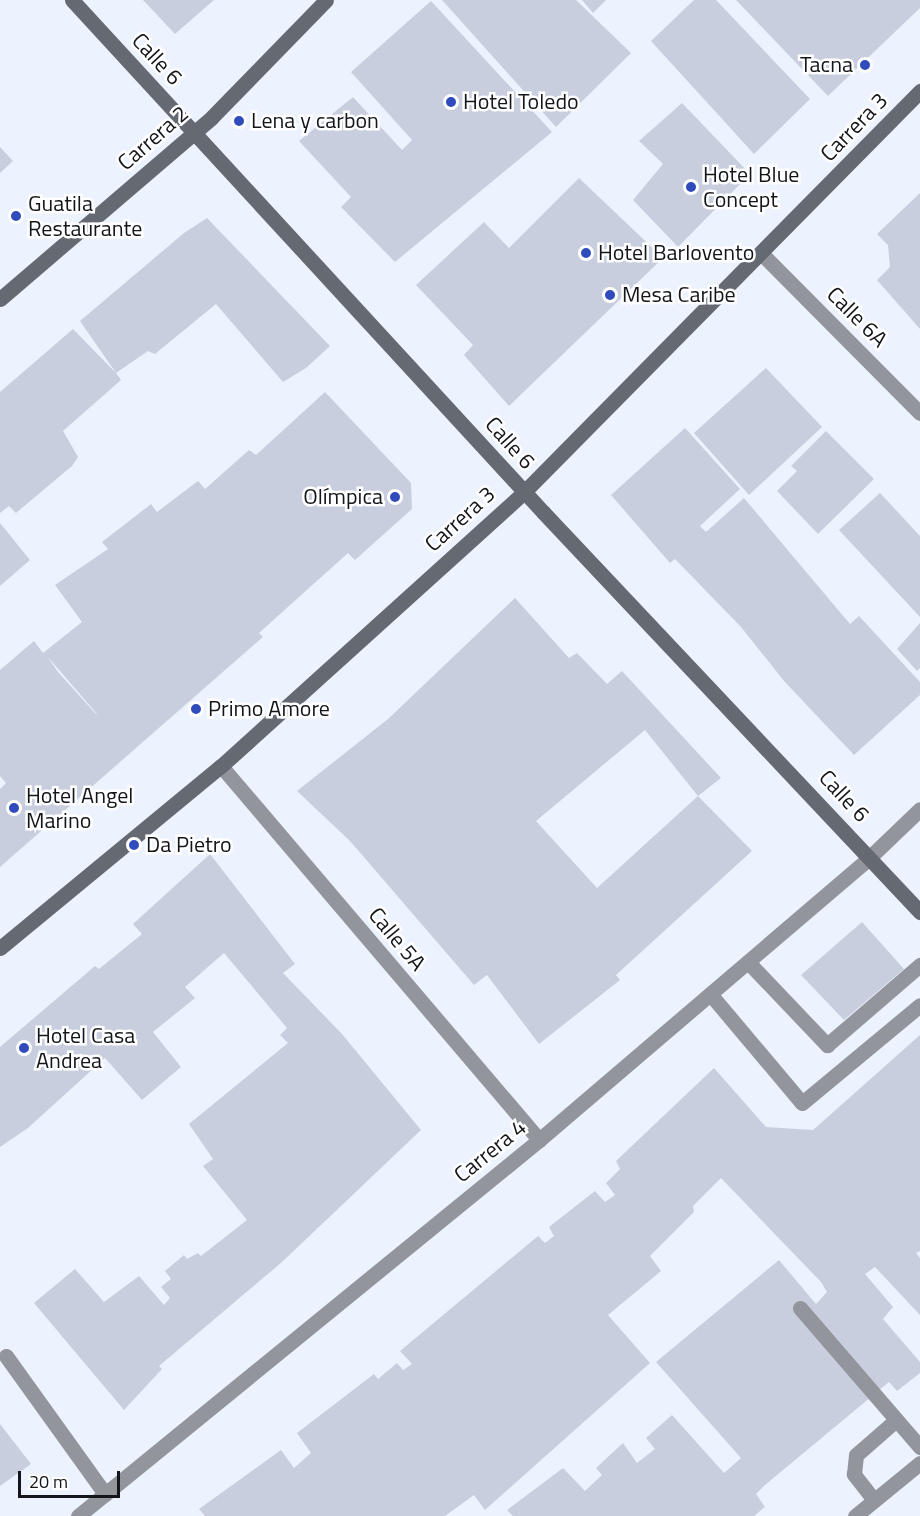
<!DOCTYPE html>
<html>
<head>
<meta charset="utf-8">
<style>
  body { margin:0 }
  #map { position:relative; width:920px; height:1516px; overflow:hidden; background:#edf2ff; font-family:"Titillium Web",sans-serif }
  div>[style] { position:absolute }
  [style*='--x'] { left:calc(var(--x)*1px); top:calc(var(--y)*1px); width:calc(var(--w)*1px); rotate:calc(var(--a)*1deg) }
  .building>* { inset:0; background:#c8cede }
  .lane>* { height:15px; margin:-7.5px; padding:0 7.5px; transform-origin:7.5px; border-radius:7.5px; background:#92959c }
  .street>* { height:15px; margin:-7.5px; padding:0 7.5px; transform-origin:7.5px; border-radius:7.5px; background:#92959c }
  .secondary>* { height:15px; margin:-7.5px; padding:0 7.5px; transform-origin:7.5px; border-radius:7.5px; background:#656972 }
  .dots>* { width:16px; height:16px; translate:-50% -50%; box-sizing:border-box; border:3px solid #fff; border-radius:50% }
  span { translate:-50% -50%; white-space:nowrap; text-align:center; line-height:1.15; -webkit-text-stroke:5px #fff; paint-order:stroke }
  .street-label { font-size:22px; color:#13151a }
  .poi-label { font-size:22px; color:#13151a }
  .right { translate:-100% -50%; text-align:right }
  .left { translate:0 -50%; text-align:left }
  .scale { position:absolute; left:18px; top:1471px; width:102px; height:27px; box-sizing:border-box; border:3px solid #13151a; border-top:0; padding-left:8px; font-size:18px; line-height:21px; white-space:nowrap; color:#13151a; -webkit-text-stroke:4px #fff; paint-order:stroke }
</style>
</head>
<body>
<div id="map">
  <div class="building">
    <div style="clip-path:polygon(143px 0,214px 0,175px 34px)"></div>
    <div style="clip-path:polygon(442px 0,576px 0,631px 53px,556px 127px)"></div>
    <div style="clip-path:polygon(582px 0,606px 0,593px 13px)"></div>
    <div style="clip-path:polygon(694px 0,716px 0,810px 99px,754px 154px,651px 41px)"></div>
    <div style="clip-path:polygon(736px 0,920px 0,920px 8px,828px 96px)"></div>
    <div style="clip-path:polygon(431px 1px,552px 132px,395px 262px,341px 207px,351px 197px,299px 141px,353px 97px,402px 150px,412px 140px,351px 72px)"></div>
    <div style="clip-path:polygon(682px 103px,750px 174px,678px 247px,633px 200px,663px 164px,639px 141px)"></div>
    <div style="clip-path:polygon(0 147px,13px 161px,0 173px)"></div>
    <div style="clip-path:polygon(579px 178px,663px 258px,509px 406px,464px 355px,473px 345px,416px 285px,484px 222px,509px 248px)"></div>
    <div style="clip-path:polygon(920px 193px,920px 329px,877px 280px,890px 267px,888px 245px,877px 234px)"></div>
    <div style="clip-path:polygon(207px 218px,330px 346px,306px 368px,283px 382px,216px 304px,155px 354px,148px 351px,116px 373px,121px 380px,63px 431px,78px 457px,72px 466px,16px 513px,9px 506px,0 513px,0 392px,73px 329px,116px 373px,80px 321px,184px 233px)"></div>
    <div style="clip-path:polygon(766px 368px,822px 427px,749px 495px,694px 433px)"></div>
    <div style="clip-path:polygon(evenodd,325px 392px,411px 483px,412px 509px,355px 560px,348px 553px,259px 633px,263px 637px,0 867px,0 789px,6px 783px,0 776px,0 670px,34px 641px,43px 653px,82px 622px,55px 585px,108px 549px,102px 542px,151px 504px,157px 512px,198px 481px,205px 489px,249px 450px,256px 455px,325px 392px,47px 656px,97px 714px,96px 714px,58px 672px,47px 656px)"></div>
    <div style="clip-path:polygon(685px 428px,740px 489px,700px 526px,706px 532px,744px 498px,850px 624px,859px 616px,920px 682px,920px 695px,854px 755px,784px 681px,741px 627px,675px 559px,670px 563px,611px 495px)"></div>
    <div style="clip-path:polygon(826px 431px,874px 479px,818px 534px,777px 491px,797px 471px,791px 466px)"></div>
    <div style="clip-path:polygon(880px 493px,920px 536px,920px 617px,839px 530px)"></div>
    <div style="clip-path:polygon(0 523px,30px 560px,0 586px)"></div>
    <div style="clip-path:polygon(evenodd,515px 598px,569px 658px,577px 653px,607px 684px,622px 671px,721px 778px,698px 796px,752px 851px,616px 975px,620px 980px,539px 1044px,487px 975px,474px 985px,350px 841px,297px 791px,388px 719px,515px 598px,645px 730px,698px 796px,597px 888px,536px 821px,645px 730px)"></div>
    <div style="clip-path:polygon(920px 623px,920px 668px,917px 671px,897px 649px)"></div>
    <div style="clip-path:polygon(210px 854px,295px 964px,283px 973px,342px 1034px,421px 1130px,282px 1262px,159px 1366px,162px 1369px,124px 1410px,34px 1303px,75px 1269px,104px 1302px,139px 1276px,164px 1305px,170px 1298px,161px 1287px,171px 1279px,165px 1271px,184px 1255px,187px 1259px,198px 1253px,201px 1256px,247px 1220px,203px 1166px,213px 1159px,189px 1124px,288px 1043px,280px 1035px,287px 1028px,224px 953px,185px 987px,195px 998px,153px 1032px,181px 1067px,142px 1100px,105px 1058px,28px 1128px,0 1147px,0 1047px,95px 966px,99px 969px,142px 934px,133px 924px)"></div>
    <div style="clip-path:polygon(862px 922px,904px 969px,844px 1020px,801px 975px)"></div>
    <div style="clip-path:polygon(920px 1035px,920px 1251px,916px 1253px,920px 1258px,920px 1315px,875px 1267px,865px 1274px,893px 1307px,883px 1319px,920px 1362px,920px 1373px,897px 1391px,889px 1382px,765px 1485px,756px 1494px,765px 1507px,754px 1516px,513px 1516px,507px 1510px,563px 1468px,585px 1491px,602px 1475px,596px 1468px,623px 1443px,637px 1463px,655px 1449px,646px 1438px,672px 1415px,724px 1473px,741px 1458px,656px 1362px,779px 1260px,816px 1304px,827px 1292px,821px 1282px,721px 1178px,693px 1206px,694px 1212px,650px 1256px,661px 1271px,608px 1315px,650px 1363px,485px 1510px,474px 1495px,445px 1516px,205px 1516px,199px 1509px,281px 1450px,294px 1468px,311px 1453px,297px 1433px,374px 1374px,378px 1379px,397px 1363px,403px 1370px,412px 1364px,400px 1351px,538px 1236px,545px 1243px,554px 1236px,549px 1227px,595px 1191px,605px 1202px,615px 1195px,606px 1183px,620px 1169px,616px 1161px,714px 1068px,766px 1127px,813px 1130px)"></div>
    <div style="clip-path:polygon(0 1424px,31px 1464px,0 1486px)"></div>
  </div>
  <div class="lane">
    <div style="--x:748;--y:962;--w:115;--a:46.4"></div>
    <div style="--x:827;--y:1045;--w:123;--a:-40.7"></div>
    <div style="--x:711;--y:995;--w:141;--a:49.9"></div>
    <div style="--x:802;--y:1103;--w:153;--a:-39.7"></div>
    <div style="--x:800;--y:1308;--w:184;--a:49.2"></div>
    <div style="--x:6;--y:1356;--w:170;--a:54.3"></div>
    <div style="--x:874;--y:1500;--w:33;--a:-128"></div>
    <div style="--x:854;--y:1474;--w:19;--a:-84"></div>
    <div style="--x:856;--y:1455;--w:53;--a:-41.2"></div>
  </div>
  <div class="street">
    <div style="--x:762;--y:254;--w:224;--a:45.2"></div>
    <div style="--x:221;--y:766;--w:491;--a:49.6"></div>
    <div style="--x:78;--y:1516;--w:595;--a:-39.2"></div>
    <div style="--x:539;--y:1140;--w:435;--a:-40.5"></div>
    <div style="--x:870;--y:857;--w:69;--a:-43.8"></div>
    <div style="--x:855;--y:1516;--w:84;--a:-39.2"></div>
  </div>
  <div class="secondary">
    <div style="--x:72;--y:0;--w:696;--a:47.39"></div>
    <div style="--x:543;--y:512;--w:550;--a:46.7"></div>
    <div style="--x:0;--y:299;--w:279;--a:-40.6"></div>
    <div style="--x:212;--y:117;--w:163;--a:-45.7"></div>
    <div style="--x:0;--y:948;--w:286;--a:-39.5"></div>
    <div style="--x:221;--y:766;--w:409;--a:-42.1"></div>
    <div style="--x:524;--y:492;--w:564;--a:-45.36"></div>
  </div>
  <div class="dots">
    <div style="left:865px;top:65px;background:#304bbc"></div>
    <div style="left:451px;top:102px;background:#304bbc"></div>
    <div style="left:239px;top:121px;background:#304bbc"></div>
    <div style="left:691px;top:187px;background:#304bbc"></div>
    <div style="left:16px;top:216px;background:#304bbc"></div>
    <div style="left:586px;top:253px;background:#304bbc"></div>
    <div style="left:610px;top:295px;background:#304bbc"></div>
    <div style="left:395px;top:497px;background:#304bbc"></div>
    <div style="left:196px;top:709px;background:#304bbc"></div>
    <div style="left:14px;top:808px;background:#304bbc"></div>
    <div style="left:134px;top:845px;background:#304bbc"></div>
    <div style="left:24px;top:1048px;background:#304bbc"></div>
  </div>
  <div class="street-label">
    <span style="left:157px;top:59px;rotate:47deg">Calle 6</span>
    <span style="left:854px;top:127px;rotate:-46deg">Carrera 3</span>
    <span style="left:153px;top:138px;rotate:-41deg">Carrera 2</span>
    <span style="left:857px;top:317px;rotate:45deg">Calle 6A</span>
    <span style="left:510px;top:443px;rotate:48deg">Calle 6</span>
    <span style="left:460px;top:519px;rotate:-42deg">Carrera 3</span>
    <span style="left:844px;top:796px;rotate:47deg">Calle 6</span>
    <span style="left:397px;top:939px;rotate:50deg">Calle 5A</span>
    <span style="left:490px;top:1151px;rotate:-39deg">Carrera 4</span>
  </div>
  <div class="poi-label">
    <span class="right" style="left:853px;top:65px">Tacna</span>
    <span class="left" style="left:463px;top:102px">Hotel Toledo</span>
    <span class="left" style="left:251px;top:121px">Lena y carbon</span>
    <span class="left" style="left:703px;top:187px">Hotel Blue<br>Concept</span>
    <span class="left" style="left:28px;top:216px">Guatila<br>Restaurante</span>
    <span class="left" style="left:598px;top:253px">Hotel Barlovento</span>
    <span class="left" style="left:622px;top:295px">Mesa Caribe</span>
    <span class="right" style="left:383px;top:497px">Olímpica</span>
    <span class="left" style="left:208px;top:709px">Primo Amore</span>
    <span class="left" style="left:26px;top:808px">Hotel Angel<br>Marino</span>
    <span class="left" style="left:146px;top:845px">Da Pietro</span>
    <span class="left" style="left:36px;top:1048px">Hotel Casa<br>Andrea</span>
  </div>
  <div class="scale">20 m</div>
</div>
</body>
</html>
